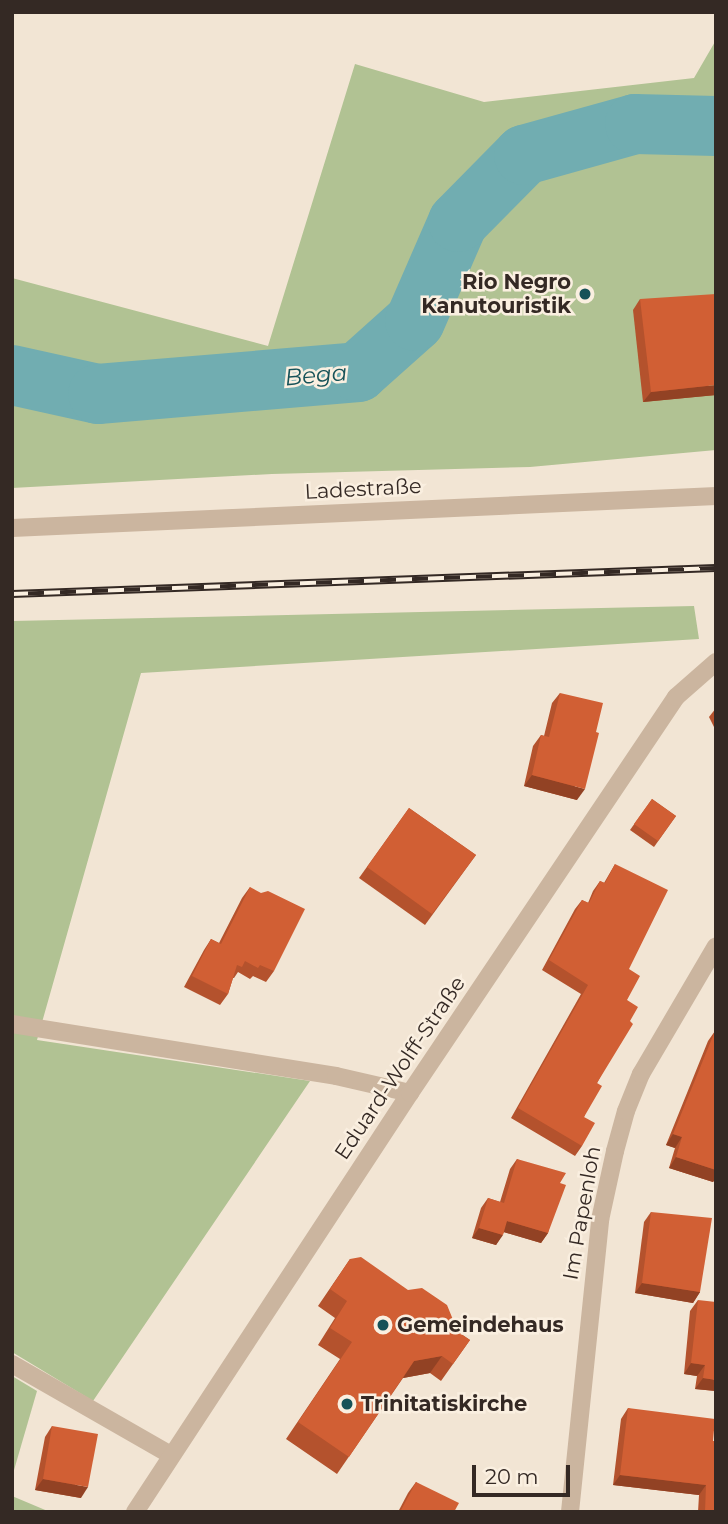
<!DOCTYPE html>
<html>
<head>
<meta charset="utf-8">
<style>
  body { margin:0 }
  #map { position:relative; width:728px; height:1524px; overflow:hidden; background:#f2e5d4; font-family:Montserrat,sans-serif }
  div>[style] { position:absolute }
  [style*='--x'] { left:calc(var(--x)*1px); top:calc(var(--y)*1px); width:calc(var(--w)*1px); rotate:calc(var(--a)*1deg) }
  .green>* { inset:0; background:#b1c293 }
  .river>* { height:60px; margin:-30px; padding:0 30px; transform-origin:30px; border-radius:30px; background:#71adb1 }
  .minor>* { height:18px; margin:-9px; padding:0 9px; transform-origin:9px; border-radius:9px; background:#cbb59f }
  .rail>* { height:8px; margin-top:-4px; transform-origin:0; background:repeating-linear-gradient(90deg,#faefe0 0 16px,#342924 0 32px); box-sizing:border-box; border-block:2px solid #342924 }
  .wall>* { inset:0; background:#b4522d }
  .shaded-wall>* { inset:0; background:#924224 }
  .building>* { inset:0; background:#d15f34 }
  .dots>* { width:19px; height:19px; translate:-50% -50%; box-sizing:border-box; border:4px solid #faefe0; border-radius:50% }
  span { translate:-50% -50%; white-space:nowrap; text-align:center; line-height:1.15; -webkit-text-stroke:5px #faefe0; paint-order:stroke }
  .poi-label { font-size:21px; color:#342924; font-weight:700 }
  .right { translate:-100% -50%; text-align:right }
  .left { translate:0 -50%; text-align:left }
  .street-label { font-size:21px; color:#342924 }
  .water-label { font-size:23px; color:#165258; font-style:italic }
  .frame { position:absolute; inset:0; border:14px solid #342924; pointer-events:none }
  .scale { position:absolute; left:472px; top:1465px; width:98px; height:32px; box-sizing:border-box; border:4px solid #342924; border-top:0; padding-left:9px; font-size:21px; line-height:24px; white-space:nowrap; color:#342924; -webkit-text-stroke:5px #faefe0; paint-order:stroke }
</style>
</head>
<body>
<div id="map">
  <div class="green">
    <div style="clip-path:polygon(716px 40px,716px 450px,530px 467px,272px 474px,12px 488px,12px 278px,268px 346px,355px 64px,484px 102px,694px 78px)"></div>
    <div style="clip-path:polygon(694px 606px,699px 639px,141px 673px,37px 1040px,310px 1081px,93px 1401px,12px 1352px,12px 621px)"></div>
    <div style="clip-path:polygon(12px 1376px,37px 1391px,12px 1477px)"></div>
    <div style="clip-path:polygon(12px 1496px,50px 1512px,12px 1512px)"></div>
  </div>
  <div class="river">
    <div style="--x:12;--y:375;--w:88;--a:12.5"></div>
    <div style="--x:98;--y:394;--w:261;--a:-4.8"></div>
    <div style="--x:358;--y:372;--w:76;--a:-41.8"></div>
    <div style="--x:415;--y:321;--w:108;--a:-66.5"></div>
    <div style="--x:458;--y:222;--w:94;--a:-45.4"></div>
    <div style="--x:524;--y:155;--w:115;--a:-15.6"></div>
    <div style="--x:635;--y:124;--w:81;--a:1.4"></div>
  </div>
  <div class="minor">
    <div style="--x:12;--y:528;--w:705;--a:-2.6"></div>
    <div style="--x:12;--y:1024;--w:328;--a:9.1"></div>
    <div style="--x:336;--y:1076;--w:76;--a:12.9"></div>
    <div style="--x:12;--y:1364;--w:183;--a:29.8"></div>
    <div style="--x:135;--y:1512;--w:501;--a:-56.72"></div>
    <div style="--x:410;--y:1093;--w:477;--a:-56.1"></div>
    <div style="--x:676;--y:697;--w:53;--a:-41.2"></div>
    <div style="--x:570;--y:1512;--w:294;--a:-84.1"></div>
    <div style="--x:600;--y:1220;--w:71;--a:-77.7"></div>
    <div style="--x:615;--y:1151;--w:41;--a:-74.6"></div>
    <div style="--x:626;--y:1111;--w:40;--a:-68"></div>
    <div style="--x:641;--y:1074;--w:148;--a:-59.6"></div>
  </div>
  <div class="rail">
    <div style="--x:12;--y:594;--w:704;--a:-2.12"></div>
  </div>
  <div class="wall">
    <div style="clip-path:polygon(640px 299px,716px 395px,643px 402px,633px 310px)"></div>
    <div style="clip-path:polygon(560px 693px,577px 800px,524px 786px,533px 746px,541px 735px,544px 736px,552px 703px)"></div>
    <div style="clip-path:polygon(716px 708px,716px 731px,709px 717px)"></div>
    <div style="clip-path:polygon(652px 799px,676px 816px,654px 847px,630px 830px)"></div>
    <div style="clip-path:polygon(409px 808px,476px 855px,425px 925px,359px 878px)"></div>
    <div style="clip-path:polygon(615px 864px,629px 969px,627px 1000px,630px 1021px,597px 1083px,584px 1117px,582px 1146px,575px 1156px,511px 1118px,581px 994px,542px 970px,575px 909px,582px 900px,588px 903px,593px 891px,600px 881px,604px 883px)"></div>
    <div style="clip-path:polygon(250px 887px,274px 971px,266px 982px,253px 976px,250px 979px,238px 972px,234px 978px,233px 978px,228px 994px,220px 1005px,184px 987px,204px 950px,211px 939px,219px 943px,242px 898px)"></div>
    <div style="clip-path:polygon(715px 1031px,716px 1178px,713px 1182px,669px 1168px,675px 1148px,666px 1145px,708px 1041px)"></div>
    <div style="clip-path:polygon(517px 1159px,560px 1183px,548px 1233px,541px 1243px,504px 1232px,496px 1245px,472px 1238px,481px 1208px,488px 1198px,500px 1202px,510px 1169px)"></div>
    <div style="clip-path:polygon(651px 1212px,700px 1292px,693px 1303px,635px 1293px,644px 1222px)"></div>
    <div style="clip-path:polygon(350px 1259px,470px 1340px,441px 1381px,430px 1373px,403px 1378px,337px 1474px,286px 1439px,340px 1359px,318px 1345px,335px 1318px,318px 1306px)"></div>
    <div style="clip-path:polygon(698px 1300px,716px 1391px,695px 1389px,697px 1376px,684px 1374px,690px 1311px)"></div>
    <div style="clip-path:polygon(628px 1408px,713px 1441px,716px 1512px,698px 1512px,699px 1495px,613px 1485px,621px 1419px)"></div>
    <div style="clip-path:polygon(52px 1426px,81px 1498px,35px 1490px,45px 1437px)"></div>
    <div style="clip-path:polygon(416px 1482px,454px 1512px,398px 1512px,408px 1493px)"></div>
  </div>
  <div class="shaded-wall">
    <div style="clip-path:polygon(716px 385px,716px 395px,643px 402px,651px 392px)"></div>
    <div style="clip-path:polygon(532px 775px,585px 789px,577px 800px,524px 786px)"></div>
    <div style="clip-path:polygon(673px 1134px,682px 1137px,675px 1148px,666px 1145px)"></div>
    <div style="clip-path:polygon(676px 1157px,716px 1170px,716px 1178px,713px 1182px,669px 1168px)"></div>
    <div style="clip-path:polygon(507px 1221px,548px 1233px,541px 1243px,500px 1231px)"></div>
    <div style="clip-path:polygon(479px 1228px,503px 1235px,496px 1245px,472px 1238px)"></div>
    <div style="clip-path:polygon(642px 1283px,700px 1292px,693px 1303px,635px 1293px)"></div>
    <div style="clip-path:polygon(442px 1356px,430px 1373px,403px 1378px,414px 1361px)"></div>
    <div style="clip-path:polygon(691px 1363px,705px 1365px,697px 1376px,684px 1374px)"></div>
    <div style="clip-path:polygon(703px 1378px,716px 1380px,716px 1391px,695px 1389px)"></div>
    <div style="clip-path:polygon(620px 1475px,706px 1485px,699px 1495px,613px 1485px)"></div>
    <div style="clip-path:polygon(43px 1479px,88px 1487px,81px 1498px,35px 1490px)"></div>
  </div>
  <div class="building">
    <div style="clip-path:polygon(716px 294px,716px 385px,651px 392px,640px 299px)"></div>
    <div style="clip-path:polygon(560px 693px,603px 703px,596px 732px,599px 733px,585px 789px,532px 775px,541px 735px,549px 737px)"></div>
    <div style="clip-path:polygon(652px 799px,676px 816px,658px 841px,634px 824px)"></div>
    <div style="clip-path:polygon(409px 808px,476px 855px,432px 914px,367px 867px)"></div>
    <div style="clip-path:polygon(615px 864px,668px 890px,629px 969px,640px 976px,627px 1000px,638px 1007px,630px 1021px,633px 1024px,597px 1083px,602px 1086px,584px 1117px,595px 1123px,582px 1146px,518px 1108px,588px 985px,549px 960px,582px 900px,589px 903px,600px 881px,605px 883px)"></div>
    <div style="clip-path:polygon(250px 887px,261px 893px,268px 891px,305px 909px,274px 971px,260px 965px,258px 968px,245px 961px,242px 967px,237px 965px,228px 994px,192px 976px,211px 939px,221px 944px)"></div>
    <div style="clip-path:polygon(715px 1031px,716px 1031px,716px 1170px,676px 1157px,682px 1137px,673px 1134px)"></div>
    <div style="clip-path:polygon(517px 1159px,566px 1173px,560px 1183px,566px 1185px,548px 1233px,507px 1221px,503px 1235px,479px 1228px,488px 1198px,504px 1203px)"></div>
    <div style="clip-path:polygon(651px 1212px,712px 1218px,700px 1292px,642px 1283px)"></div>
    <div style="clip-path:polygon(361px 1257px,408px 1290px,422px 1288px,447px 1305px,458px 1332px,470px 1340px,453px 1364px,442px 1356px,414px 1361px,349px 1457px,298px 1422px,352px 1342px,330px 1328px,347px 1301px,330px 1289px,350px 1259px)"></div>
    <div style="clip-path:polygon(698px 1300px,716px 1302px,716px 1380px,703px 1378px,705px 1365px,691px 1363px)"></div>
    <div style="clip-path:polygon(628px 1408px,715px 1419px,713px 1441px,716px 1441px,716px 1512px,705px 1512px,706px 1485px,620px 1475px)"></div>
    <div style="clip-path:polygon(52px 1426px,98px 1434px,88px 1487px,43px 1479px)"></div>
    <div style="clip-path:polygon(416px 1482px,459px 1503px,454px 1512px,400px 1512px)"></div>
  </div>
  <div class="dots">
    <div style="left:585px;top:294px;background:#165258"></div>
    <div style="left:383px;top:1325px;background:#165258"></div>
    <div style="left:347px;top:1404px;background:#165258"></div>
  </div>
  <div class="poi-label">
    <span class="right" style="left:571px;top:294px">Rio Negro<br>Kanutouristik</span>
    <span class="left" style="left:397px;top:1325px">Gemeindehaus</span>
    <span class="left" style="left:361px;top:1404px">Trinitatiskirche</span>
  </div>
  <div class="street-label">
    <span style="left:363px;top:489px;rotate:-3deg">Ladestraße</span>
    <span style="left:400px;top:1068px;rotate:-56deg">Eduard-Wolff-Straße</span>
    <span style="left:582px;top:1213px;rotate:-80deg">Im Papenloh</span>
  </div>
  <div class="water-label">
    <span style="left:316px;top:375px;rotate:-5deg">Bega</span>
  </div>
  <div class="frame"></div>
  <div class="scale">20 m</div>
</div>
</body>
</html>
